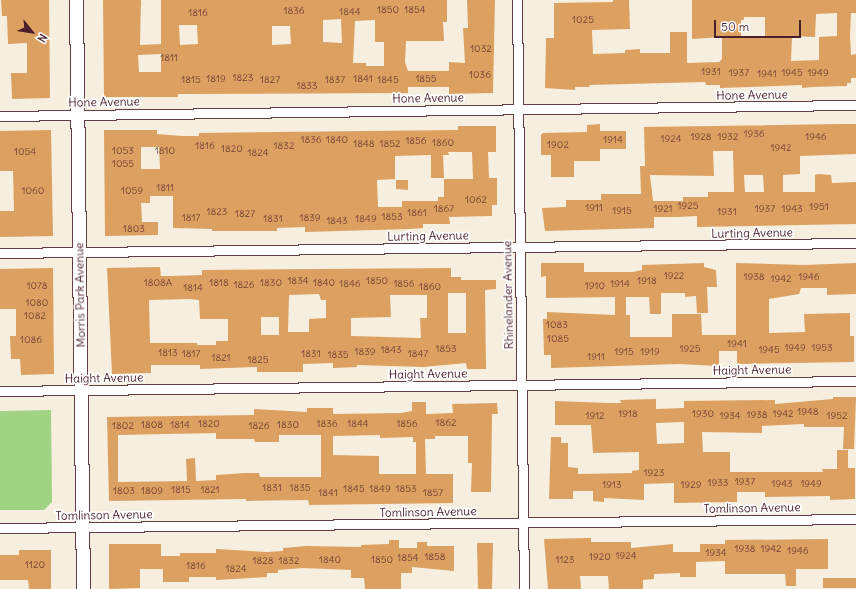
<!DOCTYPE html>
<html>
<head>
<meta charset="utf-8">
<style>
  body { margin:0 }
  #map { position:relative; width:856px; height:589px; overflow:hidden; background:#f6efdf; font-family:Delius,sans-serif }
  div>[style] { position:absolute }
  [style*='--x'] { left:calc(var(--x)*1px); top:calc(var(--y)*1px); width:calc(var(--w)*1px); rotate:calc(var(--a)*1deg) }
  .green>* { inset:0; background:#a0d383 }
  .building>* { inset:0; background:#dca060 }
  .roads { filter:drop-shadow(1px 0 #643e46) drop-shadow(-1px 0 #643e46) drop-shadow(0 1px #643e46) drop-shadow(0 -1px #643e46) }
  .street>* { height:9px; margin:-4.5px; padding:0 4.5px; transform-origin:4.5px; border-radius:4.5px; background:#fff }
  .secondary>* { height:13px; margin:-6.5px; padding:0 6.5px; transform-origin:6.5px; border-radius:6.5px; background:#fff }
  span { translate:-50% -50%; white-space:nowrap; text-align:center; line-height:1.15; -webkit-text-stroke:3.5px #fff; paint-order:stroke }
  .number-label { font-size:10px; color:#6e3f38 }
  .number-label span { -webkit-text-stroke-width:0 }
  .street-label { font-size:12px; color:#4a1f2b }
  .north { position:absolute; left:12px; top:12px; width:40px; height:40px; -webkit-text-stroke:3px #fff; paint-order:stroke; rotate:120deg; font-size:11px; font-weight:700; line-height:16px; text-align:center; color:#4a1f2b }
  .north::after { content:''; display:block; margin:auto; width:14px; height:18px; background:#4a1f2b; clip-path:polygon(50% 0,100% 100%,50% 72%,0 100%) }
  .scale { position:absolute; left:714px; top:20px; width:87px; height:18px; box-sizing:border-box; border:2px solid #4a1f2b; border-top:0; padding-left:5px; font-size:12px; line-height:14px; white-space:nowrap; color:#4a1f2b; -webkit-text-stroke:3px #fff; paint-order:stroke }
</style>
</head>
<body>
<div id="map">
  <div class="green">
    <div style="clip-path:polygon(51px 410px,52px 502px,44px 510px,0 510px,0 411px)"></div>
  </div>
  <div class="building">
    <div style="clip-path:polygon(1px 0,49px 0,50px 98px,12px 99px,11px 73px,27px 73px,27px 43px,8px 44px,7px 16px,2px 16px)"></div>
    <div style="clip-path:polygon(evenodd,103px 0,141px 0,140px 45px,161px 44px,161px 0,447px 0,447px 22px,443px 22px,444px 41px,406px 41px,405px 62px,408px 71px,449px 71px,449px 62px,465px 63px,463px 28px,468px 28px,467px 0,495px 0,493px 93px,449px 94px,449px 87px,408px 87px,408px 93px,178px 94px,178px 97px,104px 97px,103px 0,341px 19px,342px 43px,323px 42px,323px 20px,341px 19px,103px 0,375px 20px,375px 42px,384px 42px,384px 66px,366px 66px,366px 63px,353px 63px,355px 21px,375px 20px,103px 0,179px 25px,197px 25px,198px 44px,180px 45px,179px 25px,103px 0,272px 26px,290px 26px,291px 44px,272px 45px,272px 26px,103px 0,161px 54px,161px 72px,139px 72px,138px 55px,161px 54px)"></div>
    <div style="clip-path:polygon(evenodd,613px 0,629px 0,630px 29px,592px 30px,593px 54px,625px 53px,625px 50px,640px 49px,640px 53px,670px 53px,670px 32px,687px 32px,687px 63px,719px 62px,722px 59px,722px 37px,692px 39px,692px 0,856px 0,856px 13px,851px 13px,850px 35px,851px 55px,856px 54px,856px 78px,851px 78px,851px 83px,847px 83px,847px 86px,812px 87px,802px 88px,802px 85px,720px 88px,720px 85px,706px 85px,705px 82px,589px 85px,590px 87px,575px 87px,575px 90px,545px 88px,546px 38px,554px 38px,554px 3px,613px 2px,613px 0,837px 13px,837px 36px,819px 37px,819px 60px,791px 61px,792px 36px,815px 37px,816px 14px,837px 13px,613px 0,744px 17px,765px 17px,765px 38px,741px 38px,741px 20px,744px 20px,744px 17px)"></div>
    <div style="clip-path:polygon(600px 124px,600px 131px,626px 131px,626px 149px,600px 149px,600px 161px,574px 161px,574px 177px,551px 177px,551px 155px,541px 155px,541px 135px,543px 133px,587px 132px,587px 125px)"></div>
    <div style="clip-path:polygon(evenodd,841px 124px,856px 124px,856px 154px,800px 156px,800px 174px,783px 175px,783px 192px,815px 192px,815px 175px,818px 174px,831px 175px,832px 183px,856px 182px,856px 224px,697px 227px,697px 216px,677px 217px,654px 217px,654px 228px,545px 231px,542px 208px,566px 207px,566px 200px,601px 200px,601px 194px,641px 194px,640px 166px,645px 166px,644px 127px,841px 124px,713px 151px,733px 151px,734px 192px,708px 192px,708px 197px,683px 197px,683px 201px,653px 201px,650px 175px,714px 176px,713px 151px,841px 124px,744px 175px,763px 175px,764px 192px,745px 192px,744px 175px)"></div>
    <div style="clip-path:polygon(evenodd,458px 126px,496px 126px,496px 152px,488px 152px,489px 178px,497px 178px,497px 205px,492px 205px,492px 216px,449px 217px,450px 224px,423px 224px,423px 228px,410px 229px,305px 232px,305px 227px,277px 228px,277px 231px,212px 231px,212px 229px,173px 228px,173px 196px,150px 196px,150px 203px,141px 203px,142px 222px,158px 222px,158px 235px,105px 236px,104px 130px,157px 130px,157px 134px,182px 136px,199px 136px,199px 133px,458px 130px,458px 126px,141px 147px,159px 147px,160px 169px,141px 169px,141px 147px,458px 126px,448px 152px,472px 152px,473px 179px,444px 179px,444px 197px,438px 197px,438px 201px,402px 201px,402px 207px,378px 207px,377px 180px,395px 179px,395px 156px,431px 155px,431px 178px,444px 178px,443px 155px,449px 155px,448px 152px)"></div>
    <div style="clip-path:polygon(51px 130px,53px 236px,0 237px,0 211px,14px 211px,13px 171px,0 171px,0 131px)"></div>
    <div style="clip-path:polygon(396px 180px,408px 180px,408px 190px,396px 189px)"></div>
    <div style="clip-path:polygon(541px 263px,584px 263px,584px 272px,633px 272px,642px 270px,642px 265px,704px 263px,704px 267px,716px 270px,717px 287px,707px 287px,708px 313px,697px 313px,696px 296px,685px 297px,685px 293px,661px 293px,661px 314px,650px 314px,649px 297px,626px 297px,626px 315px,630px 315px,630px 337px,672px 337px,672px 314px,701px 314px,702px 335px,736px 335px,736px 263px,804px 265px,856px 263px,856px 294px,827px 295px,827px 288px,801px 288px,799px 294px,769px 299px,769px 333px,805px 332px,804px 314px,850px 313px,850px 336px,854px 336px,854px 362px,737px 364px,737px 351px,719px 351px,719px 366px,679px 364px,551px 368px,551px 355px,544px 355px,543px 319px,547px 319px,547px 312px,615px 315px,615px 297px,546px 298px,546px 276px,541px 277px)"></div>
    <div style="clip-path:polygon(evenodd,160px 267px,161px 276px,172px 276px,202px 275px,202px 270px,451px 268px,451px 277px,461px 277px,461px 280px,496px 280px,496px 289px,485px 290px,486px 369px,467px 369px,466px 363px,423px 367px,357px 365px,357px 367px,333px 368px,333px 363px,303px 364px,303px 372px,257px 372px,257px 367px,200px 369px,200px 365px,151px 365px,151px 373px,112px 374px,107px 268px,160px 267px,448px 293px,466px 293px,466px 333px,448px 333px,448px 293px,160px 267px,319px 294px,321px 300px,326px 300px,326px 318px,309px 319px,309px 332px,288px 332px,289px 295px,319px 294px,160px 267px,390px 295px,427px 295px,427px 318px,420px 318px,421px 338px,351px 336px,351px 318px,391px 317px,390px 295px,160px 267px,190px 299px,199px 300px,200px 319px,228px 319px,228px 341px,216px 341px,216px 345px,197px 345px,197px 343px,150px 343px,149px 300px,190px 299px,160px 267px,261px 317px,279px 317px,279px 335px,261px 335px,261px 317px)"></div>
    <div style="clip-path:polygon(53px 268px,54px 374px,21px 375px,20px 359px,11px 359px,10px 336px,16px 336px,16px 309px,0 309px,0 269px)"></div>
    <div style="clip-path:polygon(evenodd,833px 397px,856px 397px,854px 449px,843px 449px,844px 427px,804px 427px,804px 424px,762px 426px,762px 433px,702px 432px,703px 452px,730px 452px,730px 472px,823px 472px,822px 469px,837px 469px,837px 450px,848px 450px,848px 468px,855px 468px,855px 499px,830px 500px,830px 496px,765px 497px,765px 492px,737px 492px,737px 502px,674px 503px,674px 483px,644px 484px,644px 500px,604px 498px,604px 502px,593px 501px,593px 491px,573px 491px,573px 499px,549px 499px,551px 437px,561px 437px,561px 443px,568px 443px,568px 467px,578px 468px,578px 474px,632px 473px,632px 471px,639px 470px,639px 452px,593px 453px,591px 425px,555px 425px,555px 401px,608px 403px,621px 403px,620px 400px,656px 399px,656px 409px,684px 408px,684px 401px,775px 400px,775px 404px,833px 399px,833px 397px,684px 422px,684px 443px,657px 444px,656px 423px,684px 422px)"></div>
    <div style="clip-path:polygon(evenodd,412px 402px,426px 402px,426px 414px,453px 413px,452px 404px,497px 403px,498px 414px,492px 414px,491px 492px,471px 492px,472px 463px,468px 463px,468px 436px,435px 436px,435px 439px,425px 439px,426px 474px,453px 474px,453px 503px,309px 505px,308px 500px,246px 501px,246px 499px,109px 501px,107px 417px,254px 415px,254px 409px,307px 412px,307px 408px,333px 408px,333px 414px,401px 413px,412px 411px,412px 402px,216px 433px,216px 439px,254px 439px,255px 442px,279px 442px,279px 435px,321px 435px,321px 477px,260px 477px,259px 473px,245px 473px,216px 475px,216px 480px,196px 481px,195px 458px,186px 459px,187px 481px,118px 482px,118px 435px,216px 433px,412px 402px,380px 435px,380px 438px,413px 437px,413px 442px,416px 442px,416px 474px,379px 474px,379px 456px,333px 455px,333px 436px,380px 435px)"></div>
    <div style="clip-path:polygon(591px 538px,591px 542px,631px 542px,631px 548px,673px 544px,673px 552px,700px 552px,700px 544px,725px 544px,725px 540px,828px 539px,828px 569px,796px 569px,796px 586px,786px 586px,785px 574px,725px 574px,725px 561px,696px 562px,696px 577px,680px 577px,680px 573px,654px 574px,654px 579px,643px 580px,643px 589px,609px 589px,608px 576px,580px 576px,581px 589px,548px 589px,544px 539px)"></div>
    <div style="clip-path:polygon(389px 540px,399px 540px,399px 548px,417px 548px,417px 542px,427px 542px,427px 546px,454px 546px,454px 571px,412px 567px,412px 573px,401px 573px,401px 589px,365px 589px,364px 578px,351px 578px,351px 570px,303px 568px,278px 570px,278px 573px,267px 573px,267px 577px,216px 580px,216px 577px,189px 577px,189px 582px,163px 582px,163px 569px,140px 569px,140px 588px,109px 589px,109px 544px,161px 544px,161px 556px,180px 556px,180px 553px,216px 553px,216px 549px,267px 552px,283px 551px,283px 548px,307px 546px,361px 547px,361px 545px,389px 544px)"></div>
    <div style="clip-path:polygon(477px 543px,493px 543px,492px 589px,478px 589px)"></div>
    <div style="clip-path:polygon(19px 550px,51px 550px,51px 589px,29px 589px,28px 580px,0 580px,0 555px,19px 555px)"></div>
    <div style="clip-path:polygon(823px 578px,856px 578px,856px 588px,823px 588px)"></div>
  </div>
  <div class="roads">
    <div class="street">
      <div style="--x:517;--y:0;--w:589;--a:89.32"></div>
      <div style="--x:0;--y:116;--w:856;--a:-0.74"></div>
      <div style="--x:0;--y:253;--w:856;--a:-0.67"></div>
      <div style="--x:0;--y:391;--w:856;--a:-0.67"></div>
      <div style="--x:0;--y:528;--w:856;--a:-0.6"></div>
    </div>
    <div class="secondary">
      <div style="--x:76;--y:0;--w:589;--a:89.32"></div>
    </div>
  </div>
  <div class="number-label">
    <span style="left:388px;top:10px">1850</span>
    <span style="left:415px;top:10px">1854</span>
    <span style="left:294px;top:11px">1836</span>
    <span style="left:350px;top:12px">1844</span>
    <span style="left:198px;top:13px">1816</span>
    <span style="left:583px;top:20px">1025</span>
    <span style="left:481px;top:49px">1032</span>
    <span style="left:169px;top:58px">1811</span>
    <span style="left:711px;top:72px">1931</span>
    <span style="left:739px;top:73px">1937</span>
    <span style="left:792px;top:73px">1945</span>
    <span style="left:818px;top:73px">1949</span>
    <span style="left:767px;top:74px">1941</span>
    <span style="left:480px;top:75px">1036</span>
    <span style="left:243px;top:78px">1823</span>
    <span style="left:216px;top:79px">1819</span>
    <span style="left:363px;top:79px">1841</span>
    <span style="left:426px;top:79px">1855</span>
    <span style="left:191px;top:80px">1815</span>
    <span style="left:270px;top:80px">1827</span>
    <span style="left:335px;top:80px">1837</span>
    <span style="left:388px;top:80px">1845</span>
    <span style="left:307px;top:86px">1833</span>
    <span style="left:754px;top:134px">1936</span>
    <span style="left:701px;top:137px">1928</span>
    <span style="left:728px;top:137px">1932</span>
    <span style="left:816px;top:137px">1946</span>
    <span style="left:671px;top:139px">1924</span>
    <span style="left:311px;top:140px">1836</span>
    <span style="left:337px;top:140px">1840</span>
    <span style="left:613px;top:140px">1914</span>
    <span style="left:416px;top:141px">1856</span>
    <span style="left:443px;top:143px">1860</span>
    <span style="left:364px;top:144px">1848</span>
    <span style="left:390px;top:144px">1852</span>
    <span style="left:558px;top:145px">1902</span>
    <span style="left:205px;top:146px">1816</span>
    <span style="left:284px;top:146px">1832</span>
    <span style="left:781px;top:148px">1942</span>
    <span style="left:232px;top:149px">1820</span>
    <span style="left:123px;top:151px">1053</span>
    <span style="left:165px;top:151px">1810</span>
    <span style="left:25px;top:152px">1054</span>
    <span style="left:258px;top:153px">1824</span>
    <span style="left:123px;top:164px">1055</span>
    <span style="left:165px;top:188px">1811</span>
    <span style="left:33px;top:191px">1060</span>
    <span style="left:132px;top:191px">1059</span>
    <span style="left:476px;top:200px">1062</span>
    <span style="left:688px;top:206px">1925</span>
    <span style="left:819px;top:207px">1951</span>
    <span style="left:594px;top:208px">1911</span>
    <span style="left:444px;top:209px">1867</span>
    <span style="left:663px;top:209px">1921</span>
    <span style="left:765px;top:209px">1937</span>
    <span style="left:792px;top:209px">1943</span>
    <span style="left:622px;top:211px">1915</span>
    <span style="left:217px;top:212px">1823</span>
    <span style="left:727px;top:212px">1931</span>
    <span style="left:417px;top:213px">1861</span>
    <span style="left:245px;top:214px">1827</span>
    <span style="left:392px;top:217px">1853</span>
    <span style="left:191px;top:218px">1817</span>
    <span style="left:310px;top:218px">1839</span>
    <span style="left:273px;top:219px">1831</span>
    <span style="left:366px;top:219px">1849</span>
    <span style="left:337px;top:221px">1843</span>
    <span style="left:134px;top:229px">1803</span>
    <span style="left:674px;top:276px">1922</span>
    <span style="left:754px;top:277px">1938</span>
    <span style="left:809px;top:277px">1946</span>
    <span style="left:781px;top:279px">1942</span>
    <span style="left:298px;top:281px">1834</span>
    <span style="left:377px;top:281px">1850</span>
    <span style="left:647px;top:281px">1918</span>
    <span style="left:158px;top:283px">1808A</span>
    <span style="left:219px;top:283px">1818</span>
    <span style="left:271px;top:283px">1830</span>
    <span style="left:324px;top:283px">1840</span>
    <span style="left:350px;top:284px">1846</span>
    <span style="left:404px;top:284px">1856</span>
    <span style="left:620px;top:284px">1914</span>
    <span style="left:244px;top:285px">1826</span>
    <span style="left:37px;top:286px">1078</span>
    <span style="left:595px;top:286px">1910</span>
    <span style="left:430px;top:287px">1860</span>
    <span style="left:193px;top:288px">1814</span>
    <span style="left:37px;top:303px">1080</span>
    <span style="left:35px;top:316px">1082</span>
    <span style="left:557px;top:325px">1083</span>
    <span style="left:558px;top:339px">1085</span>
    <span style="left:31px;top:340px">1086</span>
    <span style="left:737px;top:344px">1941</span>
    <span style="left:795px;top:348px">1949</span>
    <span style="left:822px;top:348px">1953</span>
    <span style="left:446px;top:349px">1853</span>
    <span style="left:690px;top:349px">1925</span>
    <span style="left:391px;top:350px">1843</span>
    <span style="left:769px;top:350px">1945</span>
    <span style="left:365px;top:352px">1839</span>
    <span style="left:624px;top:352px">1915</span>
    <span style="left:650px;top:352px">1919</span>
    <span style="left:168px;top:353px">1813</span>
    <span style="left:191px;top:354px">1817</span>
    <span style="left:311px;top:354px">1831</span>
    <span style="left:418px;top:354px">1847</span>
    <span style="left:338px;top:355px">1835</span>
    <span style="left:596px;top:357px">1911</span>
    <span style="left:221px;top:358px">1821</span>
    <span style="left:258px;top:360px">1825</span>
    <span style="left:808px;top:412px">1948</span>
    <span style="left:628px;top:414px">1918</span>
    <span style="left:703px;top:414px">1930</span>
    <span style="left:783px;top:414px">1942</span>
    <span style="left:757px;top:415px">1938</span>
    <span style="left:595px;top:416px">1912</span>
    <span style="left:730px;top:416px">1934</span>
    <span style="left:837px;top:416px">1952</span>
    <span style="left:446px;top:423px">1862</span>
    <span style="left:209px;top:424px">1820</span>
    <span style="left:327px;top:424px">1836</span>
    <span style="left:358px;top:424px">1844</span>
    <span style="left:407px;top:424px">1856</span>
    <span style="left:152px;top:425px">1808</span>
    <span style="left:180px;top:425px">1814</span>
    <span style="left:288px;top:425px">1830</span>
    <span style="left:123px;top:426px">1802</span>
    <span style="left:259px;top:426px">1826</span>
    <span style="left:654px;top:473px">1923</span>
    <span style="left:745px;top:482px">1937</span>
    <span style="left:718px;top:483px">1933</span>
    <span style="left:782px;top:484px">1943</span>
    <span style="left:811px;top:484px">1949</span>
    <span style="left:612px;top:485px">1913</span>
    <span style="left:691px;top:485px">1929</span>
    <span style="left:272px;top:488px">1831</span>
    <span style="left:300px;top:488px">1835</span>
    <span style="left:354px;top:489px">1845</span>
    <span style="left:380px;top:489px">1849</span>
    <span style="left:406px;top:489px">1853</span>
    <span style="left:181px;top:490px">1815</span>
    <span style="left:210px;top:490px">1821</span>
    <span style="left:124px;top:491px">1803</span>
    <span style="left:152px;top:491px">1809</span>
    <span style="left:328px;top:493px">1841</span>
    <span style="left:433px;top:493px">1857</span>
    <span style="left:745px;top:549px">1938</span>
    <span style="left:771px;top:549px">1942</span>
    <span style="left:798px;top:551px">1946</span>
    <span style="left:716px;top:553px">1934</span>
    <span style="left:626px;top:556px">1924</span>
    <span style="left:435px;top:557px">1858</span>
    <span style="left:600px;top:557px">1920</span>
    <span style="left:408px;top:558px">1854</span>
    <span style="left:330px;top:560px">1840</span>
    <span style="left:382px;top:560px">1850</span>
    <span style="left:565px;top:560px">1123</span>
    <span style="left:263px;top:561px">1828</span>
    <span style="left:289px;top:561px">1832</span>
    <span style="left:35px;top:565px">1120</span>
    <span style="left:196px;top:566px">1816</span>
    <span style="left:236px;top:569px">1824</span>
  </div>
  <div class="street-label">
    <span style="left:752px;top:95px;rotate:-1deg">Hone Avenue</span>
    <span style="left:428px;top:98px;rotate:-1deg">Hone Avenue</span>
    <span style="left:104px;top:102px;rotate:-1deg">Hone Avenue</span>
    <span style="left:752px;top:233px;rotate:-1deg">Lurting Avenue</span>
    <span style="left:428px;top:236px;rotate:-1deg">Lurting Avenue</span>
    <span style="left:80px;top:295px;rotate:-91deg">Morris Park Avenue</span>
    <span style="left:508px;top:295px;rotate:-91deg">Rhinelander Avenue</span>
    <span style="left:752px;top:370px;rotate:-1deg">Haight Avenue</span>
    <span style="left:428px;top:374px;rotate:-1deg">Haight Avenue</span>
    <span style="left:104px;top:378px;rotate:-1deg">Haight Avenue</span>
    <span style="left:752px;top:508px;rotate:-1deg">Tomlinson Avenue</span>
    <span style="left:428px;top:512px;rotate:-1deg">Tomlinson Avenue</span>
    <span style="left:104px;top:515px;rotate:-1deg">Tomlinson Avenue</span>
  </div>
  <div class="north">N</div>
  <div class="scale">50 m</div>
</div>
</body>
</html>
